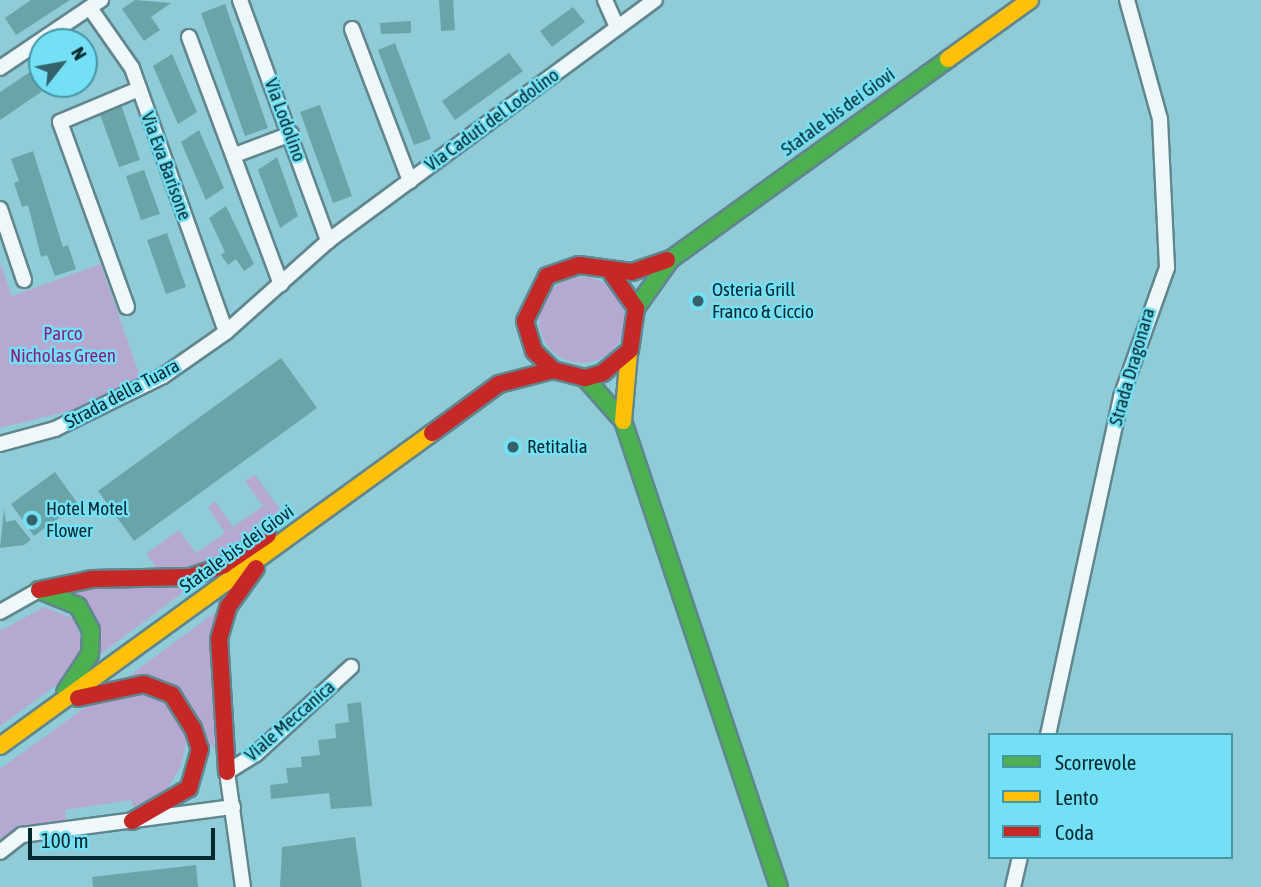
<!DOCTYPE html>
<html>
<head>
<meta charset="utf-8">
<style>
  body { margin:0 }
  #map { position:relative; width:1261px; height:887px; overflow:hidden; background:#90ccd8; font-family:"Asap Condensed",sans-serif }
  div>[style] { position:absolute }
  [style*='--x'] { left:calc(var(--x)*1px); top:calc(var(--y)*1px); width:calc(var(--w)*1px); rotate:calc(var(--a)*1deg) }
  .green>* { inset:0; background:#b6a9d1 }
  .round { border-radius:50% }
  .building>* { inset:0; background:#6aa4a9 }
  .roads { filter:drop-shadow(2px 0 #60868e) drop-shadow(-2px 0 #60868e) drop-shadow(0 2px #60868e) drop-shadow(0 -2px #60868e) }
  .street>* { height:14px; margin:-7px; padding:0 7px; transform-origin:7px; border-radius:7px; background:#eef7f9 }
  .fast>* { height:16px; margin:-8px; padding:0 8px; transform-origin:8px; border-radius:8px; background:#4caf50 }
  .slow>* { height:16px; margin:-8px; padding:0 8px; transform-origin:8px; border-radius:8px; background:#ffc107 }
  .jam>* { height:16px; margin:-8px; padding:0 8px; transform-origin:8px; border-radius:8px; background:#c62828 }
  .dots>* { width:19px; height:19px; translate:-50% -50%; box-sizing:border-box; border:4px solid #73e0f5; border-radius:50% }
  span { translate:-50% -50%; white-space:nowrap; text-align:center; line-height:1.15; -webkit-text-stroke:5px #73e0f5; paint-order:stroke }
  .street-label { font-size:19px; color:#03282e }
  .poi-label { font-size:19px; color:#03282e }
  .left { translate:0 -50%; text-align:left }
  .park-label { font-size:19px; color:#8b1e83 }
  .legend { position:absolute; left:988px; top:733px; width:245px; height:126px; box-sizing:border-box; background:#73e0f5; border:2px solid #4696a5; margin:0; padding:9px 12px; list-style:none; font-size:21px; color:#03282e }
  .legend li { display:flex; align-items:center; gap:14px; height:35px }
  .legend b { width:35px; border:2px solid #4696a5 }
  .north { position:absolute; left:28px; top:28px; width:70px; height:70px; box-sizing:border-box; background:#73e0f5; border:2px solid #4696a5; border-radius:50%; rotate:59deg; font-size:19px; font-weight:700; line-height:28px; text-align:center; color:#03282e }
  .north::after { content:''; display:block; margin:auto; width:24px; height:32px; background:#34616a; clip-path:polygon(50% 0,100% 100%,50% 72%,0 100%) }
  .scale { position:absolute; left:28px; top:828px; width:187px; height:32px; box-sizing:border-box; border:4px solid #03282e; border-top:0; padding-left:9px; font-size:21px; line-height:24px; white-space:nowrap; color:#03282e; -webkit-text-stroke:5px #73e0f5; paint-order:stroke }
</style>
</head>
<body>
<div id="map">
  <div class="green">
    <div style="clip-path:polygon(0 262px,12px 296px,101px 264px,140px 377px,73px 410px,0 428px)"></div>
    <div class="round" style="left:539px;top:277px;width:86px;height:86px"></div>
    <div style="clip-path:polygon(255px 475px,285px 516px,297px 511px,223px 562px,159px 571px,146px 554px,179px 530px,196px 553px,225px 533px,208px 507px,215px 501px,233px 527px,263px 506px,245px 481px)"></div>
    <div style="clip-path:polygon(193px 585px,98px 656px,56px 589px)"></div>
    <div style="clip-path:polygon(44px 607px,74px 619px,84px 648px,66px 678px,0 726px,0 631px)"></div>
    <div style="clip-path:polygon(217px 611px,210px 667px,220px 740px,213px 748px,199px 728px,129px 676px)"></div>
    <div style="clip-path:polygon(148px 694px,167px 704px,187px 738px,181px 766px,164px 794px,133px 807px,131px 800px,65px 810px,67px 824px,0 838px,0 769px,102px 695px)"></div>
  </div>
  <div class="building">
    <div style="clip-path:polygon(31px 0,70px 0,16px 35px,5px 18px)"></div>
    <div style="clip-path:polygon(135px 0,171px 3px,151px 17px,160px 30px,144px 41px,122px 9px)"></div>
    <div style="clip-path:polygon(439px 0,453px 0,455px 30px,441px 31px)"></div>
    <div style="clip-path:polygon(225px 4px,268px 128px,245px 136px,201px 13px)"></div>
    <div style="clip-path:polygon(573px 7px,585px 22px,552px 47px,540px 31px)"></div>
    <div style="clip-path:polygon(411px 21px,411px 33px,381px 34px,380px 23px)"></div>
    <div style="clip-path:polygon(82px 37px,95px 56px,84px 63px,84px 42px,74px 42px)"></div>
    <div style="clip-path:polygon(395px 43px,431px 139px,414px 145px,378px 50px)"></div>
    <div style="clip-path:polygon(509px 53px,523px 71px,455px 120px,442px 101px)"></div>
    <div style="clip-path:polygon(172px 54px,197px 112px,178px 124px,153px 66px)"></div>
    <div style="clip-path:polygon(42px 64px,42px 84px,53px 84px,0 120px,0 92px)"></div>
    <div style="clip-path:polygon(120px 101px,140px 160px,119px 167px,98px 109px)"></div>
    <div style="clip-path:polygon(320px 105px,352px 196px,333px 203px,300px 112px)"></div>
    <div style="clip-path:polygon(199px 130px,224px 188px,206px 200px,181px 142px)"></div>
    <div style="clip-path:polygon(33px 151px,63px 247px,68px 245px,76px 269px,55px 276px,47px 255px,41px 257px,28px 205px,22px 207px,14px 183px,19px 181px,11px 159px)"></div>
    <div style="clip-path:polygon(277px 157px,298px 216px,280px 228px,258px 170px)"></div>
    <div style="clip-path:polygon(144px 170px,160px 214px,141px 220px,126px 176px)"></div>
    <div style="clip-path:polygon(226px 206px,254px 264px,244px 271px,236px 259px,228px 265px,221px 255px,225px 252px,209px 218px)"></div>
    <div style="clip-path:polygon(167px 233px,186px 287px,166px 294px,147px 240px)"></div>
    <div style="clip-path:polygon(281px 358px,317px 408px,134px 541px,98px 491px)"></div>
    <div style="clip-path:polygon(55px 472px,78px 504px,34px 536px,11px 504px)"></div>
    <div style="clip-path:polygon(4px 509px,6px 522px,15px 520px,31px 540px,24px 545px,0 548px)"></div>
    <div style="clip-path:polygon(361px 702px,372px 806px,331px 809px,329px 793px,271px 799px,270px 785px,288px 783px,286px 768px,302px 767px,301px 757px,320px 755px,318px 740px,336px 738px,335px 724px,349px 722px,347px 704px)"></div>
    <div style="clip-path:polygon(355px 837px,362px 887px,280px 887px,282px 847px)"></div>
    <div style="clip-path:polygon(196px 865px,198px 887px,93px 887px,92px 877px)"></div>
  </div>
  <div class="roads">
    <div class="street">
      <div style="--x:240;--y:0;--w:257;--a:69.9"></div>
      <div style="--x:605;--y:0;--w:30;--a:66"></div>
      <div style="--x:90;--y:8;--w:73;--a:55"></div>
      <div style="--x:132;--y:68;--w:280;--a:70.4"></div>
      <div style="--x:352;--y:29;--w:163;--a:69.1"></div>
      <div style="--x:189;--y:37;--w:264;--a:69.6"></div>
      <div style="--x:0;--y:68;--w:122;--a:-34"></div>
      <div style="--x:235;--y:155;--w:60;--a:-20.6"></div>
      <div style="--x:0;--y:209;--w:75;--a:71.3"></div>
      <div style="--x:127;--y:307;--w:197;--a:-109.9"></div>
      <div style="--x:60;--y:122;--w:86;--a:-22.7"></div>
      <div style="--x:0;--y:444;--w:57;--a:-15.3"></div>
      <div style="--x:55;--y:429;--w:120;--a:-26.1"></div>
      <div style="--x:163;--y:376;--w:77;--a:-34.9"></div>
      <div style="--x:226;--y:332;--w:137;--a:-41.7"></div>
      <div style="--x:328;--y:241;--w:406;--a:-36.4"></div>
      <div style="--x:0;--y:612;--w:45;--a:-29.4"></div>
      <div style="--x:1048;--y:735;--w:346;--a:-77.8"></div>
      <div style="--x:1121;--y:397;--w:137;--a:-70.4"></div>
      <div style="--x:1167;--y:268;--w:149;--a:-92.7"></div>
      <div style="--x:1160;--y:119;--w:123;--a:-105.5"></div>
      <div style="--x:0;--y:852;--w:28;--a:-38"></div>
      <div style="--x:22;--y:835;--w:213;--a:-7.6"></div>
      <div style="--x:243;--y:887;--w:116;--a:-97.9"></div>
      <div style="--x:227;--y:772;--w:34;--a:-32"></div>
      <div style="--x:256;--y:754;--w:129;--a:-42.5"></div>
      <div style="--x:1013;--y:887;--w:31;--a:-77"></div>
    </div>
    <div class="fast">
      <div style="--x:636;--y:308;--w:60;--a:-54.5"></div>
      <div style="--x:671;--y:259;--w:342;--a:-35.8"></div>
      <div style="--x:585;--y:378;--w:57;--a:48.5"></div>
      <div style="--x:623;--y:421;--w:491;--a:71.5"></div>
      <div style="--x:39;--y:590;--w:42;--a:22.3"></div>
      <div style="--x:78;--y:606;--w:27;--a:62"></div>
      <div style="--x:91;--y:630;--w:24;--a:92"></div>
      <div style="--x:90;--y:654;--w:45;--a:123.3"></div>
    </div>
    <div class="slow">
      <div style="--x:948;--y:59;--w:101;--a:-35.7"></div>
      <div style="--x:623;--y:421;--w:69;--a:-85"></div>
      <div style="--x:0;--y:746;--w:533;--a:-35.92"></div>
    </div>
    <div class="jam">
      <div style="--x:612;--y:274;--w:42;--a:54.8"></div>
      <div style="--x:636;--y:308;--w:42;--a:98.1"></div>
      <div style="--x:630;--y:350;--w:35;--a:140"></div>
      <div style="--x:603;--y:373;--w:19;--a:164"></div>
      <div style="--x:585;--y:378;--w:33;--a:-166"></div>
      <div style="--x:553;--y:370;--w:27;--a:-135"></div>
      <div style="--x:534;--y:351;--w:31;--a:-107"></div>
      <div style="--x:525;--y:321;--w:50;--a:-63.9"></div>
      <div style="--x:547;--y:276;--w:34;--a:-19"></div>
      <div style="--x:579;--y:265;--w:53;--a:7.5"></div>
      <div style="--x:632;--y:272;--w:37;--a:-19"></div>
      <div style="--x:432;--y:433;--w:83;--a:-36.2"></div>
      <div style="--x:499;--y:384;--w:56;--a:-14.5"></div>
      <div style="--x:39;--y:590;--w:54;--a:-11.7"></div>
      <div style="--x:92;--y:579;--w:98;--a:-1.2"></div>
      <div style="--x:190;--y:577;--w:36;--a:-19"></div>
      <div style="--x:224;--y:565;--w:53;--a:-34.3"></div>
      <div style="--x:78;--y:698;--w:67;--a:-12"></div>
      <div style="--x:144;--y:684;--w:30;--a:21"></div>
      <div style="--x:172;--y:695;--w:39;--a:58"></div>
      <div style="--x:193;--y:728;--w:22;--a:72"></div>
      <div style="--x:200;--y:749;--w:41;--a:105.8"></div>
      <div style="--x:189;--y:788;--w:66;--a:149.9"></div>
      <div style="--x:227;--y:772;--w:133;--a:-93.4"></div>
      <div style="--x:219;--y:639;--w:33;--a:-74"></div>
      <div style="--x:228;--y:607;--w:48;--a:-54.3"></div>
    </div>
  </div>
  <div class="dots">
    <div style="left:698px;top:301px;background:#34616a"></div>
    <div style="left:513px;top:447px;background:#34616a"></div>
    <div style="left:32px;top:520px;background:#34616a"></div>
  </div>
  <div class="street-label">
    <span style="left:838px;top:112px;rotate:-36deg">Statale bis dei Giovi</span>
    <span style="left:285px;top:120px;rotate:70deg">Via Lodolino</span>
    <span style="left:492px;top:120px;rotate:-36deg">Via Caduti del Lodolino</span>
    <span style="left:166px;top:166px;rotate:70deg">Via Eva Barisone</span>
    <span style="left:1132px;top:367px;rotate:-74deg">Strada Dragonara</span>
    <span style="left:122px;top:394px;rotate:-28deg">Strada della Tuara</span>
    <span style="left:237px;top:549px;rotate:-36deg">Statale bis dei Giovi</span>
    <span style="left:290px;top:721px;rotate:-41deg">Viale Meccanica</span>
  </div>
  <div class="poi-label">
    <span class="left" style="left:712px;top:301px">Osteria Grill<br>Franco &amp; Ciccio</span>
    <span class="left" style="left:527px;top:447px">Retitalia</span>
    <span class="left" style="left:46px;top:520px">Hotel Motel<br>Flower</span>
  </div>
  <div class="park-label">
    <span style="left:63px;top:345px">Parco<br>Nicholas Green</span>
  </div>
  <ul class="legend">
  <li><b style="height:9px;background:#4caf50"></b>Scorrevole</li>
  <li><b style="height:9px;background:#ffc107"></b>Lento</li>
  <li><b style="height:9px;background:#c62828"></b>Coda</li>
  </ul>
  <div class="north">N</div>
  <div class="scale">100 m</div>
</div>
</body>
</html>
